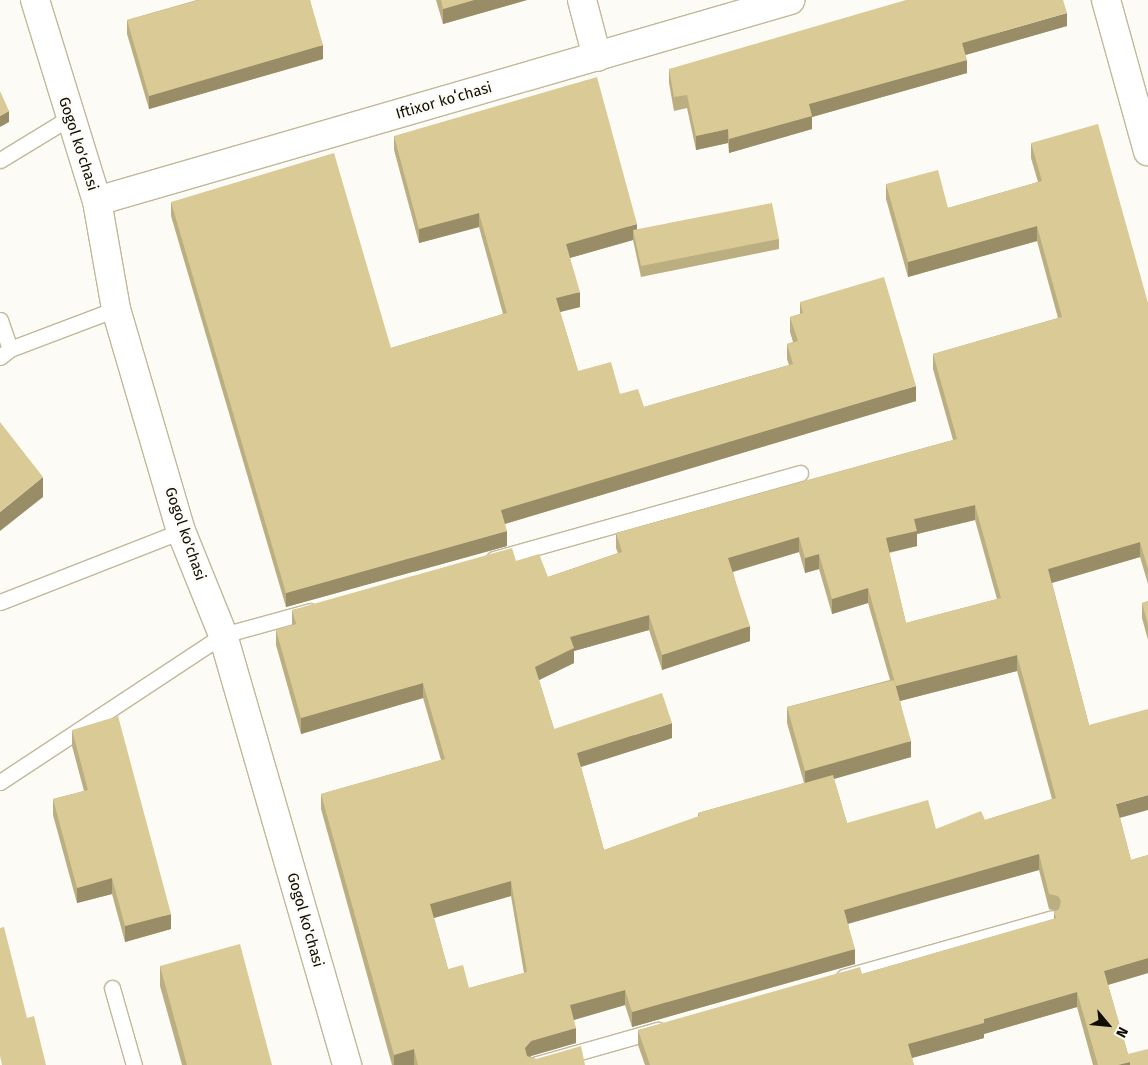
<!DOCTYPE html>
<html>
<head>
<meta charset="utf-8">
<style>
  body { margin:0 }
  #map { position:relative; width:1148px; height:1065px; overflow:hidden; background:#fdfbf5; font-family:"Fira Sans",sans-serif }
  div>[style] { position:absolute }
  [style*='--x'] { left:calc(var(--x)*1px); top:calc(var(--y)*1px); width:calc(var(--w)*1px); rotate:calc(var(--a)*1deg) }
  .roads { filter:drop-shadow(1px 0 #c1b899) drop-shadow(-1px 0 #c1b899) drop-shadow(0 1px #c1b899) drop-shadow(0 -1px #c1b899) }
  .lane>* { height:15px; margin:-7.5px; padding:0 7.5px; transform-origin:7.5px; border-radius:7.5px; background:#fff }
  .street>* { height:28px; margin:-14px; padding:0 14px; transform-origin:14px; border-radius:14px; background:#fff }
  .secondary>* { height:28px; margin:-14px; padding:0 14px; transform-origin:14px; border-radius:14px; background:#fff }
  .wall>* { inset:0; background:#bbae80 }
  .shaded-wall>* { inset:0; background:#998d68 }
  .building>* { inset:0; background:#daca95 }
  span { translate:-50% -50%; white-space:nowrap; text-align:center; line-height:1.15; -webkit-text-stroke:4.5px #fdfbf5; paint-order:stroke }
  .street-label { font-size:15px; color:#100d04 }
  .north { position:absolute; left:1083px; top:1000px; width:50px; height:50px; -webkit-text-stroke:4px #fdfbf5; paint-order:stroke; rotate:118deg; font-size:14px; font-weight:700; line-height:20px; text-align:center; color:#100d04 }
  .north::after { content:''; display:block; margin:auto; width:18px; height:22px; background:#100d04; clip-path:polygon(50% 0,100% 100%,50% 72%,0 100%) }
</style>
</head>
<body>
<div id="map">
  <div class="roads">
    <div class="lane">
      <div style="--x:0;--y:160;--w:81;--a:-31.3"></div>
      <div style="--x:0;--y:320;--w:31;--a:71"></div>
      <div style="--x:0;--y:357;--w:13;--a:-39"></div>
      <div style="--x:10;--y:349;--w:113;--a:-20.7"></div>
      <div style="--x:494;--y:559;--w:318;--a:-15.7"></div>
      <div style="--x:0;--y:602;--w:194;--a:-21.4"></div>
      <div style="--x:0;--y:782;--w:267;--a:-33.4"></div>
      <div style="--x:223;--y:635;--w:90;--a:-15.4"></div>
      <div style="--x:844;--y:977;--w:216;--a:-15.8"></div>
      <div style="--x:112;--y:988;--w:80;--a:74.1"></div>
      <div style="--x:534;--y:1065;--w:129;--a:-15.8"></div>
    </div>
    <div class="street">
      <div style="--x:582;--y:0;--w:59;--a:75.3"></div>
      <div style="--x:1106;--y:0;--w:157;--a:74.5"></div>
      <div style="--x:97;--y:201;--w:722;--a:-16.17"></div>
    </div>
    <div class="secondary">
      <div style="--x:35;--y:0;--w:210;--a:72.9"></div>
      <div style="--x:97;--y:201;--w:110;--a:80"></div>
      <div style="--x:116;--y:309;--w:231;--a:73.7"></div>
      <div style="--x:181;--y:531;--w:112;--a:68"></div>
      <div style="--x:223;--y:635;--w:448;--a:73.9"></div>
    </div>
  </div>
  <div class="wall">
    <div style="clip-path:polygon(197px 0,310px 0,323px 59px,149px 109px,127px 34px,127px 20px)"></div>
    <div style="clip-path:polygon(436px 0,527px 0,443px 24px)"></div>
    <div style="clip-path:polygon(1067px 26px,965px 55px,967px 73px,812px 117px,812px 129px,729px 153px,728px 143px,696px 150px,687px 108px,674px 111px,669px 83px,669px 69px)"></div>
    <div style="clip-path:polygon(394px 136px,637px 230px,779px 239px,779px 249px,641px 277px,633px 240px,570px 258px,580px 307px,560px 312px,578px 371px,644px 407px,789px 365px,787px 359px,787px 344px,793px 342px,790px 332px,790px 317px,800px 314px,800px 302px,916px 401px,505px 524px,507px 546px,286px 607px,171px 216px,171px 202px,391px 348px,503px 314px,479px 227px,419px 243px,394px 150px)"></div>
    <div style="clip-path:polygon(evenodd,1031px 143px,1148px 303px,1148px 584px,1140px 557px,1052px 583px,1089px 725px,1120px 818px,1131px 860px,1148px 855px,1148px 973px,1108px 985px,1128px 1054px,1148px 1065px,1093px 1065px,1077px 1007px,984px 1034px,984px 1038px,912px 1058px,914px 1065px,645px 1065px,638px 1045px,638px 1030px,862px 974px,1054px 919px,1054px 912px,1056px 911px,1049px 909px,1039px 870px,848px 923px,855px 964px,632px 1027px,625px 1005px,574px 1020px,576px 1043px,531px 1056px,530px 1057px,536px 1059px,585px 1065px,392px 1065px,321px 809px,321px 794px,441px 760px,423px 698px,301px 734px,276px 645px,276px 630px,292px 626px,292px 610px,516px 561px,548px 577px,618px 553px,616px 548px,616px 533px,953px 440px,933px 369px,933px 354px,1058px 318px,1037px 241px,908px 277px,886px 199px,886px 184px,948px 208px,1038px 182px,1031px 158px,1031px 143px,975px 520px,997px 599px,906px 623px,889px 553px,917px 546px,917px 534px,975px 520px,1031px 143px,799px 552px,805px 573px,819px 569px,832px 614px,868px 603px,890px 680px,787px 707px,787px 723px,804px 783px,698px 813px,698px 817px,604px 850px,581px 767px,672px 738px,554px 729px,539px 680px,574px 663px,574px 651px,649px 630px,662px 670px,750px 641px,733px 572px,799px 552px,1031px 143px,1017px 671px,1052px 799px,985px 820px,936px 829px,847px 823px,834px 779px,911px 757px,900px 701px,1017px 671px,1031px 143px,511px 896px,524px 973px,469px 988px,448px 969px,434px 918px,511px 896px)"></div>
    <div style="clip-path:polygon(1148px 601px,1148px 640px,1142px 618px,1142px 603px)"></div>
    <div style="clip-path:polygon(72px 730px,171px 929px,125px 942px,112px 894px,77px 903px,53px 815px,53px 799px,84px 791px,72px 746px)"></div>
    <div style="clip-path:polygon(160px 966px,272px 1065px,182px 1065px,160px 986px)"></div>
  </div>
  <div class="shaded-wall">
    <div style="clip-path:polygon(474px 0,527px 0,443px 24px,443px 9px)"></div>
    <div style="clip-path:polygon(1067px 13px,1067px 26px,962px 56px,962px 43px)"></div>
    <div style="clip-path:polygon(323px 45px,323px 59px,149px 109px,149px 96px)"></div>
    <div style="clip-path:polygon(967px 60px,967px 73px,812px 117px,812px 129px,729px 153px,729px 139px,809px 104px)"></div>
    <div style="clip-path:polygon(9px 111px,9px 122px,0 127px,0 116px)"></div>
    <div style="clip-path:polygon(728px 129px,728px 143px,696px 150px,696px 136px)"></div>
    <div style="clip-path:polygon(479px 213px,479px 227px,419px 243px,419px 229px)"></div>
    <div style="clip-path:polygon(637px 224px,637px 239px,633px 230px,633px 240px,566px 259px,566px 244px)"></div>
    <div style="clip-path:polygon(1037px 226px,1037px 241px,908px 277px,908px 262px)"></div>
    <div style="clip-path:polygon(580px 292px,580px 307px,556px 313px,556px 298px)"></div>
    <div style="clip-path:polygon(916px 386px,916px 401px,501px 525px,501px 510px)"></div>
    <div style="clip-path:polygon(43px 477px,43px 497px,0 531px,0 512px)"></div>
    <div style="clip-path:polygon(975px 505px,975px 520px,917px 534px,917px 546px,886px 553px,886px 538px,914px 519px)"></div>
    <div style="clip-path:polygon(507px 531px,507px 546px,286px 607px,286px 593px)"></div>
    <div style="clip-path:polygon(799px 537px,799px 552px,728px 573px,728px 558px)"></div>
    <div style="clip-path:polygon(1140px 542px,1140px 557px,1048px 584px,1048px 569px)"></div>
    <div style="clip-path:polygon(819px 554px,819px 569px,805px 573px,805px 558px)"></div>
    <div style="clip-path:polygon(868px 588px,868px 603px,832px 614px,832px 599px)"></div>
    <div style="clip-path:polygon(649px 615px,649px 630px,574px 651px,574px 663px,535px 682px,535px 667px,570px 637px)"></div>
    <div style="clip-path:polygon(750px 626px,750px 641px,662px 670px,662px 655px)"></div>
    <div style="clip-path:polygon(1017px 655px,1017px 671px,896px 702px,896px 686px)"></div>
    <div style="clip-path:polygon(423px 683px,423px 698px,301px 734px,301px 718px)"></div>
    <div style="clip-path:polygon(672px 723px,672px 738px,577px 768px,577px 753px)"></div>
    <div style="clip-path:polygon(911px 741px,911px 757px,805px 787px,805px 771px)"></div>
    <div style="clip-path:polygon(1148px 795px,1148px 810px,1116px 819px,1116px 804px)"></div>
    <div style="clip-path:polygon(1039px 854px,1039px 870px,844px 925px,844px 910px)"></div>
    <div style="clip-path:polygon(112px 878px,112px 894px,77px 903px,77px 888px)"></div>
    <div style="clip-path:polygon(511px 881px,511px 896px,430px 919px,430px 904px)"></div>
    <div style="clip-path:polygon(171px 914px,171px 929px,125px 942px,125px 926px)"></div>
    <div style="clip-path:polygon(855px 949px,855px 964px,632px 1027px,632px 1012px)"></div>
    <div style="clip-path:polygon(1148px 958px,1148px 973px,1104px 986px,1104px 971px)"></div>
    <div style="clip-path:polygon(625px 990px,625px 1005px,570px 1021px,570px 1005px)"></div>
    <div style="clip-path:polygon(1077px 992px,1077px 1007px,984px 1034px,984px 1038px,908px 1059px,908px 1044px,984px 1019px)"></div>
    <div style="clip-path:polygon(576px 1028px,576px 1043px,531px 1056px,525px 1063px,525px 1048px,531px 1041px)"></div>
    <div style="clip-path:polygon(414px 1049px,414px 1065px,394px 1065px,394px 1055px)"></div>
    <div style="clip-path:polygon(1130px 1062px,1130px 1065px,1118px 1065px)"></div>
  </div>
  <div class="building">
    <div style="clip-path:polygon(199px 0,310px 0,323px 45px,149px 96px,127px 20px)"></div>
    <div style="clip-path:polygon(441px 0,474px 0,443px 9px)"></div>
    <div style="clip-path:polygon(906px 0,1063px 0,1067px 13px,962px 43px,967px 60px,809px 104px,812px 116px,729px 139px,728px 129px,696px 136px,687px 95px,674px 97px,669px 69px)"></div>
    <div style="clip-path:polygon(597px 77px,637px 224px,566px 244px,580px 292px,556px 298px,578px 371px,611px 362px,620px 394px,638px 389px,644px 407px,793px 364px,787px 344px,798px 341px,790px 317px,803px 313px,800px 302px,884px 277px,916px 386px,501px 510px,507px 531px,286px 593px,171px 202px,334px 153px,391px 348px,507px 313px,479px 213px,419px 229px,394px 136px)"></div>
    <div style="clip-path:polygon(0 91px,9px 111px,0 116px)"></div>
    <div style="clip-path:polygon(evenodd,1098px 124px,1148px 303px,1148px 569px,1140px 542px,1048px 569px,1089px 725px,1148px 709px,1148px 795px,1116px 804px,1131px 860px,1148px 855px,1148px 958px,1104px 971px,1128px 1054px,1148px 1049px,1148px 1065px,1130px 1065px,1130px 1062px,1118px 1065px,1098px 1065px,1077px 992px,984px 1019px,984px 1023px,908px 1044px,914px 1065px,650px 1065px,638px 1030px,860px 967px,862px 974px,1056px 918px,1054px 912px,1059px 909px,1061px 901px,1058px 896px,1049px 894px,1039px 854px,844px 910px,855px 949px,632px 1012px,625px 990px,570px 1005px,576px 1028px,531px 1041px,525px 1048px,527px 1056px,536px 1059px,581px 1046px,585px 1065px,418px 1065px,414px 1049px,394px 1055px,321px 794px,445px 759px,423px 683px,301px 718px,276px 630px,296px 624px,292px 610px,512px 548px,516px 561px,539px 554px,548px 577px,622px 552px,616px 533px,957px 439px,933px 354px,1062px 317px,1037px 226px,908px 262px,886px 184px,938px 170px,948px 208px,1042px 181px,1031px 143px,1098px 124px,975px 505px,1001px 598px,906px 623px,886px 538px,917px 531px,914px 519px,975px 505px,1098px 124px,799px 537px,805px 558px,819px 554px,832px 599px,868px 588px,896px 686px,1017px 655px,1056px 798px,985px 820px,981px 811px,936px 829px,928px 800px,847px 823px,833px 775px,698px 813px,699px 816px,604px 850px,577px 753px,672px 723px,662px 693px,554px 729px,535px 667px,574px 648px,570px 637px,649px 615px,662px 655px,750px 626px,728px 558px,799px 537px,1098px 124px,511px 881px,527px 972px,469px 988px,463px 965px,448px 969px,430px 904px,511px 881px)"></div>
    <div style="clip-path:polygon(772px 203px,779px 239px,641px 266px,633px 230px)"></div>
    <div style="clip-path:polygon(0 422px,43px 477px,0 512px)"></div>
    <div style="clip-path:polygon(1148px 601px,1148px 625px,1142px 603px)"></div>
    <div style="clip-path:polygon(894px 680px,911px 741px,805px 771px,787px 707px)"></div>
    <div style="clip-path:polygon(118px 716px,171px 914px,125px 926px,112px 878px,77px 888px,53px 799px,88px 790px,72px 730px)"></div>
    <div style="clip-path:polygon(4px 927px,27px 1018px,34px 1016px,46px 1065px,2px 1065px,0 1056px,0 928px)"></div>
    <div style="clip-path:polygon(240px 944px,272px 1065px,187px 1065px,160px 966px)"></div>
  </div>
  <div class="street-label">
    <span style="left:444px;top:101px;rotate:-16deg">Iftixor koʻchasi</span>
    <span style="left:78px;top:144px;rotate:72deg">Gogol ko'chasi</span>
    <span style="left:185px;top:534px;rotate:71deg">Gogol ko'chasi</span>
    <span style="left:305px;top:920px;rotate:74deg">Gogol ko'chasi</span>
  </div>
  <div class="north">N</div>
</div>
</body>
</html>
